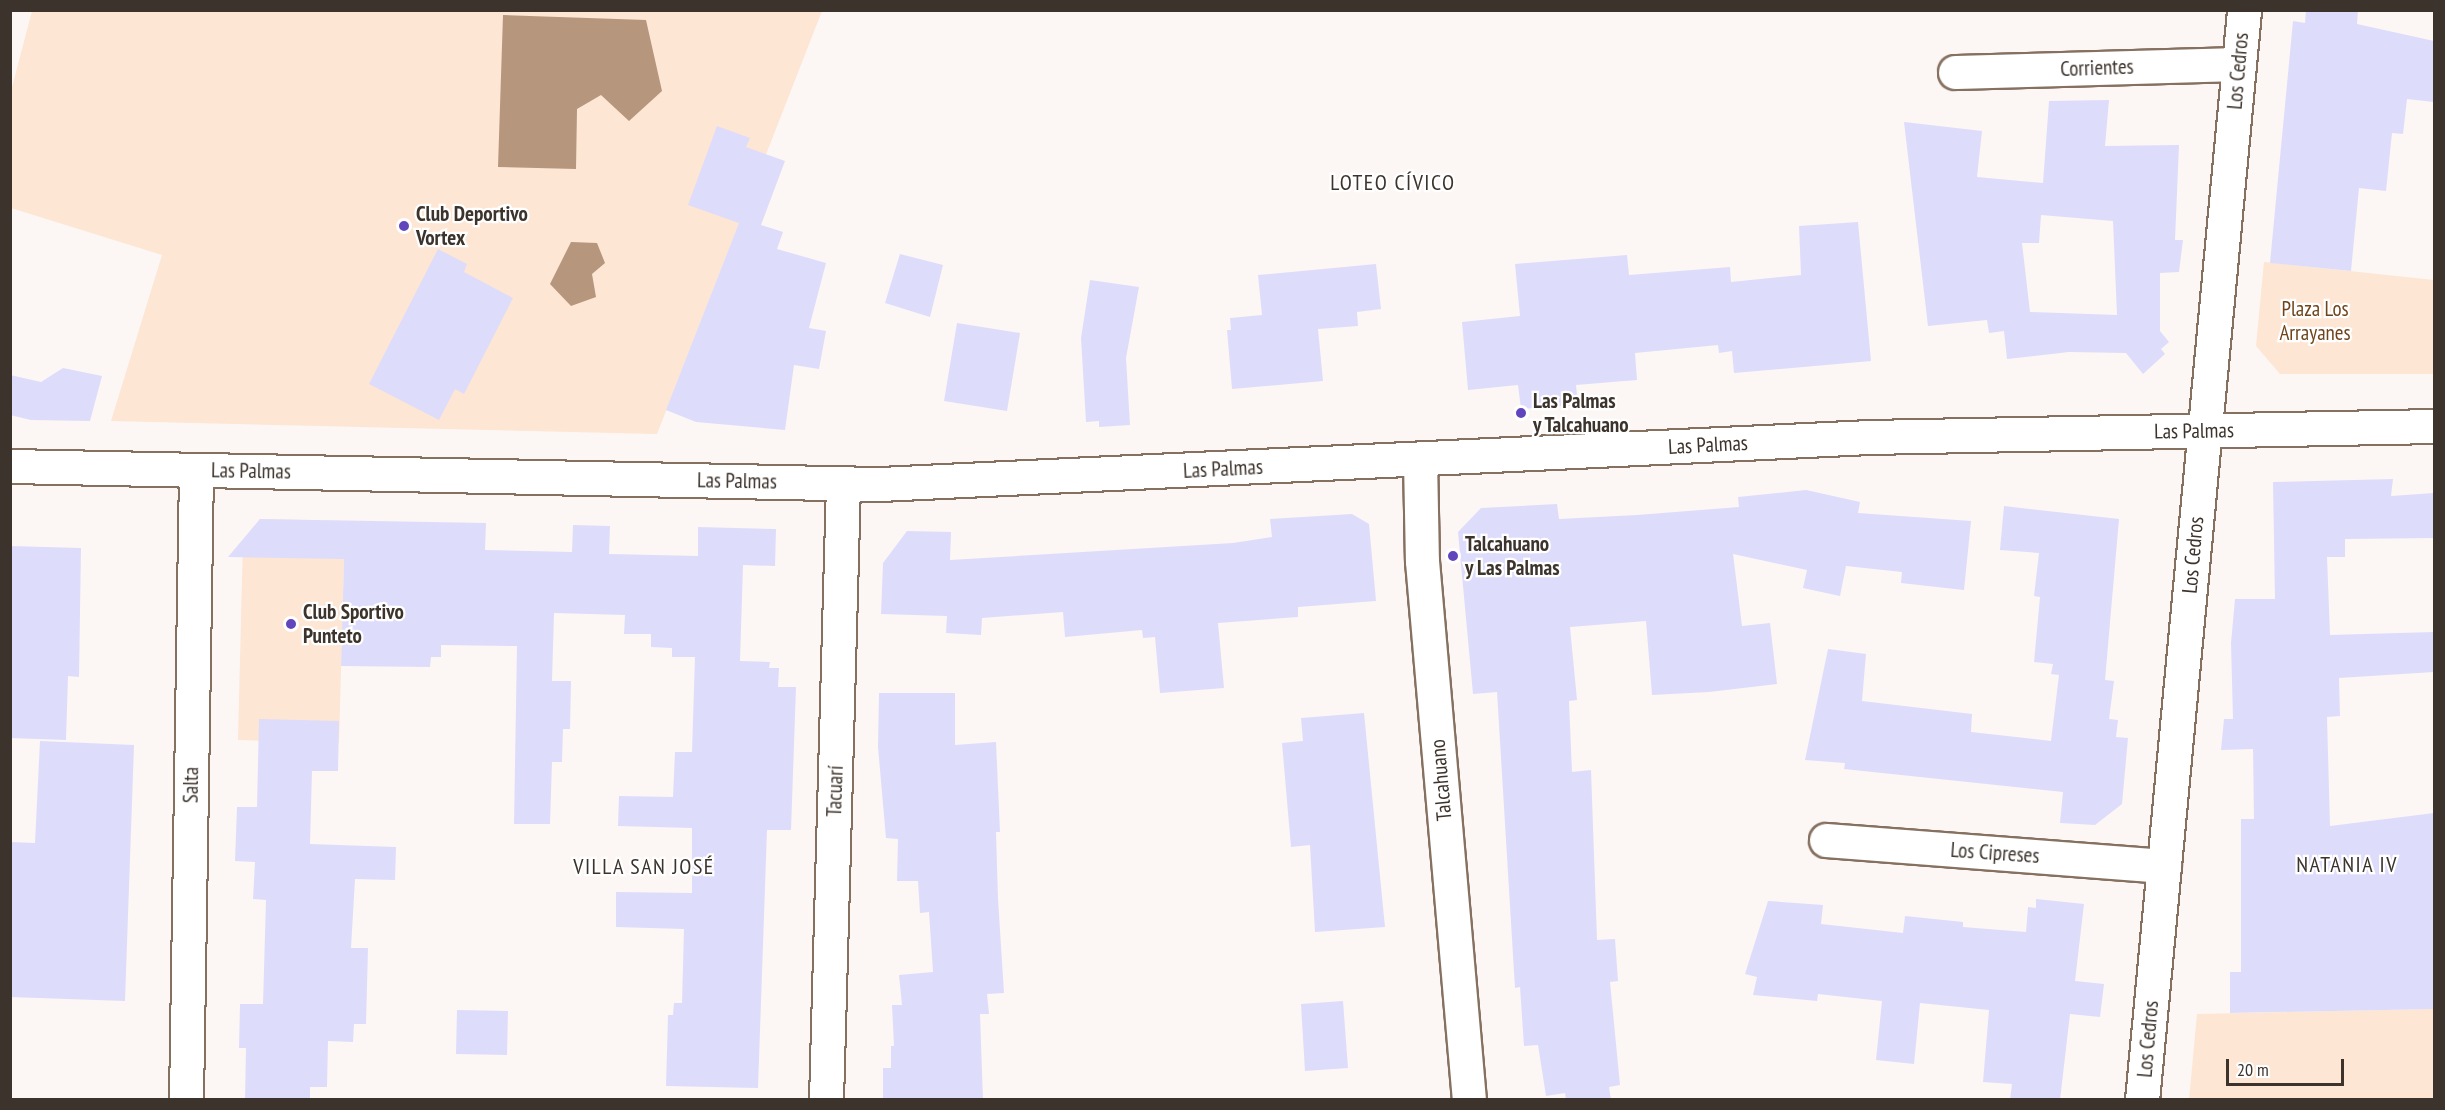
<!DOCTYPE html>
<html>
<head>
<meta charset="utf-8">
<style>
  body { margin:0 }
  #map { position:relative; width:2445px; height:1110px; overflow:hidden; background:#fcf7f4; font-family:"PT Sans Narrow",sans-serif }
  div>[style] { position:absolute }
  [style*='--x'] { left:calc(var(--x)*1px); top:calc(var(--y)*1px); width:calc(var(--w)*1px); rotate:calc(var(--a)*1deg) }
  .green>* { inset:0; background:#fde6d4 }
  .water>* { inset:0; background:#b6967d }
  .building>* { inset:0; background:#dedcfb }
  .roads { filter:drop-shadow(2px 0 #867161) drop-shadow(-2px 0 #867161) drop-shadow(0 2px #867161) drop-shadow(0 -2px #867161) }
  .street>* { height:33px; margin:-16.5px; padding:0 16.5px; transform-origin:16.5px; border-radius:16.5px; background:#fff }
  .dots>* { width:16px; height:16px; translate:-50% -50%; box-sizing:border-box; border:3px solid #fff; border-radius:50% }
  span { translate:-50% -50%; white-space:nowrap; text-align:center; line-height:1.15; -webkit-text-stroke:4.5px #fff; paint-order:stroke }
  .street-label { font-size:21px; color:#3c332c }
  .poi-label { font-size:21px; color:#3c332c; font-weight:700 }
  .left { translate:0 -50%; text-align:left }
  .park-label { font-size:21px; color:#70441b }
  .neighbourhood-label { font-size:22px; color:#3c332c; letter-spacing:1.5px }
  .frame { position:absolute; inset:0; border:12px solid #3c332c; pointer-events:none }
  .scale { position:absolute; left:2226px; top:1059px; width:118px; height:27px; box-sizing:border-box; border:3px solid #3c332c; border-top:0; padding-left:8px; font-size:18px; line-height:21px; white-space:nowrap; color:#3c332c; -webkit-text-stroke:4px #fff; paint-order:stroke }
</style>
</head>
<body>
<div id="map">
  <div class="green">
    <div style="clip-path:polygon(32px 11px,822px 11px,657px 434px,111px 421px,162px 255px,11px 208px,11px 91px)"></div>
    <div style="clip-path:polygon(2264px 262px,2434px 280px,2434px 374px,2280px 374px,2256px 346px)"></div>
    <div style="clip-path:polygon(260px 519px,345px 521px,339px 743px,238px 740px,243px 540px)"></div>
    <div style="clip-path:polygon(2434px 1009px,2434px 1099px,2189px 1100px,2197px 1014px)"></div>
  </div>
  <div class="water">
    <div style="clip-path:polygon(503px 15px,646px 20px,662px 91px,629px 121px,601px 95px,577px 109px,576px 169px,498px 167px)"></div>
    <div style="clip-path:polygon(571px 242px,597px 243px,605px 263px,592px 274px,596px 297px,571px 306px,550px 284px)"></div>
  </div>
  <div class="building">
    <div style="clip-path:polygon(2306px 10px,2358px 10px,2357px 24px,2434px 41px,2434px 102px,2407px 99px,2403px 134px,2392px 133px,2386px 191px,2359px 188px,2351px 271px,2270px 263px,2293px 21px,2305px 23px)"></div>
    <div style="clip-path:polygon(evenodd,2109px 100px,2105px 146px,2179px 145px,2175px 240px,2183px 240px,2179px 272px,2160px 273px,2160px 331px,2169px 342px,2161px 349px,2165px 354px,2143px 374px,2126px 353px,2069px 352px,2007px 359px,2004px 331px,1989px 333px,1987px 320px,1928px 326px,1904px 122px,1982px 131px,1977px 177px,2043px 183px,2049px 101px,2109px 100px,2041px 215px,2113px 221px,2117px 315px,2030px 312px,2022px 243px,2039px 243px,2041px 215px)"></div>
    <div style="clip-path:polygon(717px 126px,750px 138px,746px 147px,785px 161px,761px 225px,783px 232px,777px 249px,826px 263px,809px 328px,826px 331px,819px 369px,794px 365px,785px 430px,696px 422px,666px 410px,739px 223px,688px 205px)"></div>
    <div style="clip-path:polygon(1858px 222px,1871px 361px,1734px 373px,1732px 351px,1719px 353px,1718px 345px,1635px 353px,1637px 380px,1576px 385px,1578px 405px,1521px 409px,1518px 385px,1468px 390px,1462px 322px,1520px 316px,1515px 264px,1627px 255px,1629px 275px,1730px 267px,1731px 282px,1801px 275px,1799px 226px)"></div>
    <div style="clip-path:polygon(438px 249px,467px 264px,464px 272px,513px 298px,464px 394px,455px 389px,439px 420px,369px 384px)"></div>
    <div style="clip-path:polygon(900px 254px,943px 265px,930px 317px,885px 303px)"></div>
    <div style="clip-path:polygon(1376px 264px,1381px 309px,1357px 312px,1358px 326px,1318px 329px,1323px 381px,1232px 389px,1227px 330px,1231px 330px,1230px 318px,1262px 315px,1258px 275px)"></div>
    <div style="clip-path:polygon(1090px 280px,1139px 287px,1126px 358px,1130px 425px,1099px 427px,1099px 421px,1086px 422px,1081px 338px)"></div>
    <div style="clip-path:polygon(957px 323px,1020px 333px,1007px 411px,944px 401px)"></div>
    <div style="clip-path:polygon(63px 368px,102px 376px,90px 421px,31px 420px,10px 415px,10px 375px,41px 382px)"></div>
    <div style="clip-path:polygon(2393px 479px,2391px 496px,2434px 493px,2434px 538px,2345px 539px,2345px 557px,2327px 557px,2330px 635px,2434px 632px,2434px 672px,2339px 678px,2340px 716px,2327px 717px,2330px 826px,2434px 813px,2434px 1009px,2230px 1013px,2230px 972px,2241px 972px,2241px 819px,2254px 819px,2253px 749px,2221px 750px,2224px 719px,2233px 719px,2231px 643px,2235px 599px,2275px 599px,2273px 482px)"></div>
    <div style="clip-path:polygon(1806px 490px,1860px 502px,1858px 513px,1971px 521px,1964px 590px,1901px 583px,1902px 572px,1846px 566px,1840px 596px,1803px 588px,1807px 570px,1733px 554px,1742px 626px,1770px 623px,1777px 684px,1709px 692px,1652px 695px,1646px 621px,1570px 627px,1577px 700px,1569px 701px,1572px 772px,1591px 770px,1597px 940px,1615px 939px,1618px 981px,1610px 982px,1620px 1085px,1609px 1087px,1611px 1100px,1566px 1100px,1565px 1093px,1546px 1096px,1538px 1045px,1524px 1046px,1520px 987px,1515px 988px,1497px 692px,1473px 694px,1458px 532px,1481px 508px,1557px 504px,1559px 519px,1637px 515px,1739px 507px,1738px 497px)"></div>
    <div style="clip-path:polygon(2004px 506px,2119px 519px,2105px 680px,2114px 681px,2109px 719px,2118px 720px,2116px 737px,2128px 738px,2122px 804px,2095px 825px,2060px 823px,2063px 792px,1844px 769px,1845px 763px,1805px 760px,1828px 649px,1866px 654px,1862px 701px,1972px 714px,1971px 732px,2051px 741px,2059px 675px,2051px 674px,2053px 664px,2034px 662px,2040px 597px,2034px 596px,2039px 553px,2000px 550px)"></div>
    <div style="clip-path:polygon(1352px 514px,1369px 524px,1376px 601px,1298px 607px,1298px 617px,1218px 623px,1224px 688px,1160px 693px,1155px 637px,1143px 638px,1142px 630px,1065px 637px,1063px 612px,982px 618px,981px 635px,946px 633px,947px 616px,881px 614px,883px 563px,907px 531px,951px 532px,950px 560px,1233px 543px,1272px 537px,1270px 519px)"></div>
    <div style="clip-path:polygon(260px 519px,486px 523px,485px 550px,572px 552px,573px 525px,610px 526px,609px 554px,698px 556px,698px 527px,776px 529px,775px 566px,743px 565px,740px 661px,770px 662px,769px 668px,779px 668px,778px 687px,796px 687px,791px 830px,767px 830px,758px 1088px,666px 1086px,668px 1015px,673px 1015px,674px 1003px,682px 1003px,684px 929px,616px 927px,616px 892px,692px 893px,692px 828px,618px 826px,619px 796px,673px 797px,675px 752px,692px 752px,695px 657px,672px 657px,672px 648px,651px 647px,651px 634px,624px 634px,625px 615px,554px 613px,552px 681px,571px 681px,570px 729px,563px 729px,562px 762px,552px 762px,550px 824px,514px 824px,517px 646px,441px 645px,441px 657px,431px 657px,430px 667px,341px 666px,344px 559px,228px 557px)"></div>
    <div style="clip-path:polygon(10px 546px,81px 548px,79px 677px,68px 676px,66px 740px,10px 738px)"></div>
    <div style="clip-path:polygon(879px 693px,955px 693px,955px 745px,996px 742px,1000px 832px,996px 832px,998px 899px,1004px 993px,987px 994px,989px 1014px,980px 1014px,983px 1100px,883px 1100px,883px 1068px,891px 1068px,891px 1046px,894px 1046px,892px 1005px,902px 1005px,899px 975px,933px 972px,929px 912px,920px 913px,918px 881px,897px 881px,898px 839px,886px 838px,878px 747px)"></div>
    <div style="clip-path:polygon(1364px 713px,1385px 927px,1315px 932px,1310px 845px,1291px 847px,1282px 743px,1303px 741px,1301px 718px)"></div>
    <div style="clip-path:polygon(259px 719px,339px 721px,338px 771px,312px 771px,310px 844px,396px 847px,395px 880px,355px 879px,351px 948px,368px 948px,366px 1024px,354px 1024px,353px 1042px,328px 1041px,327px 1087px,310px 1087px,310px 1100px,245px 1100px,246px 1048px,239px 1048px,240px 1004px,263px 1004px,266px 900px,253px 899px,255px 862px,235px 861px,237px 807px,257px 807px)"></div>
    <div style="clip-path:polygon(40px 741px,134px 745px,125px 1001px,10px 997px,10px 842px,35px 843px)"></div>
    <div style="clip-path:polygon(2036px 899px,2084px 904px,2075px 981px,2104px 984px,2100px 1017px,2070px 1014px,2060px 1100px,2010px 1100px,2012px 1084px,1983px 1082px,1989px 1010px,1920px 1003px,1914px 1064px,1876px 1060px,1882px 1001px,1818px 994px,1817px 1001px,1753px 995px,1757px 977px,1745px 974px,1768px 901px,1823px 905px,1821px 924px,1903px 933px,1905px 916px,1963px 922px,1963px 927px,2026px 932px,2028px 907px,2036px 908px)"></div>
    <div style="clip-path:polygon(1343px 1001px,1348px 1068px,1305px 1071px,1301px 1004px)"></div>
    <div style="clip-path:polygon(457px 1010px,508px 1011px,507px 1055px,456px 1054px)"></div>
  </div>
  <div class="roads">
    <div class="street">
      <div style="--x:1955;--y:72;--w:284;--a:-1.6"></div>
      <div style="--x:1420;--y:459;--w:102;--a:88.9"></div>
      <div style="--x:1422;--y:561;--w:541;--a:85.02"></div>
      <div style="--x:10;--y:466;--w:870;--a:1.19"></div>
      <div style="--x:880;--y:484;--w:989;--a:-2.72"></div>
      <div style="--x:1868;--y:437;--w:566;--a:-1.11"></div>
      <div style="--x:1826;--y:840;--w:339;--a:4.4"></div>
      <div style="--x:186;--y:1100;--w:630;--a:-89.09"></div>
      <div style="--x:826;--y:1100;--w:617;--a:-88.42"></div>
      <div style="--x:2142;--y:1100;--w:1095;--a:-84.65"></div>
    </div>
  </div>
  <div class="dots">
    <div style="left:404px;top:226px;background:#6045bd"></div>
    <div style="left:1521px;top:413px;background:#6045bd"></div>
    <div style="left:1453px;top:556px;background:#6045bd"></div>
    <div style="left:291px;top:624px;background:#6045bd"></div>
  </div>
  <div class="street-label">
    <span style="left:2097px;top:68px;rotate:-2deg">Corrientes</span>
    <span style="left:2238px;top:71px;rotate:-85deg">Los Cedros</span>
    <span style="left:2194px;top:431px;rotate:-1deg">Las Palmas</span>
    <span style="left:1708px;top:445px;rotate:-3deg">Las Palmas</span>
    <span style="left:1223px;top:469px;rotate:-3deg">Las Palmas</span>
    <span style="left:251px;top:471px;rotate:1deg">Las Palmas</span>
    <span style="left:737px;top:481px;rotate:1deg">Las Palmas</span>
    <span style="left:2193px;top:555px;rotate:-85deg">Los Cedros</span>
    <span style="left:1441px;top:780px;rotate:-95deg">Talcahuano</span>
    <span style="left:191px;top:785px;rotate:-89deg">Salta</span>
    <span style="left:835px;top:791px;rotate:-88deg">Tacuarí</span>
    <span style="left:1995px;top:853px;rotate:4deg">Los Cipreses</span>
    <span style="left:2148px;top:1039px;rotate:-85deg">Los Cedros</span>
  </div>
  <div class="poi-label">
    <span class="left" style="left:416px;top:226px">Club Deportivo<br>Vortex</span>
    <span class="left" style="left:1533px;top:413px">Las Palmas<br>y Talcahuano</span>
    <span class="left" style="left:1465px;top:556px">Talcahuano<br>y Las Palmas</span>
    <span class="left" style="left:303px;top:624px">Club Sportivo<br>Punteto</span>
  </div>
  <div class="park-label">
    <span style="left:2315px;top:321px">Plaza Los<br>Arrayanes</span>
  </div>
  <div class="neighbourhood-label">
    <span style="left:1393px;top:183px">LOTEO CÍVICO</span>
    <span style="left:2347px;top:865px">NATANIA IV</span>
    <span style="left:644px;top:867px">VILLA SAN JOSÉ</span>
  </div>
  <div class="frame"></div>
  <div class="scale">20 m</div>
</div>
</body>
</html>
